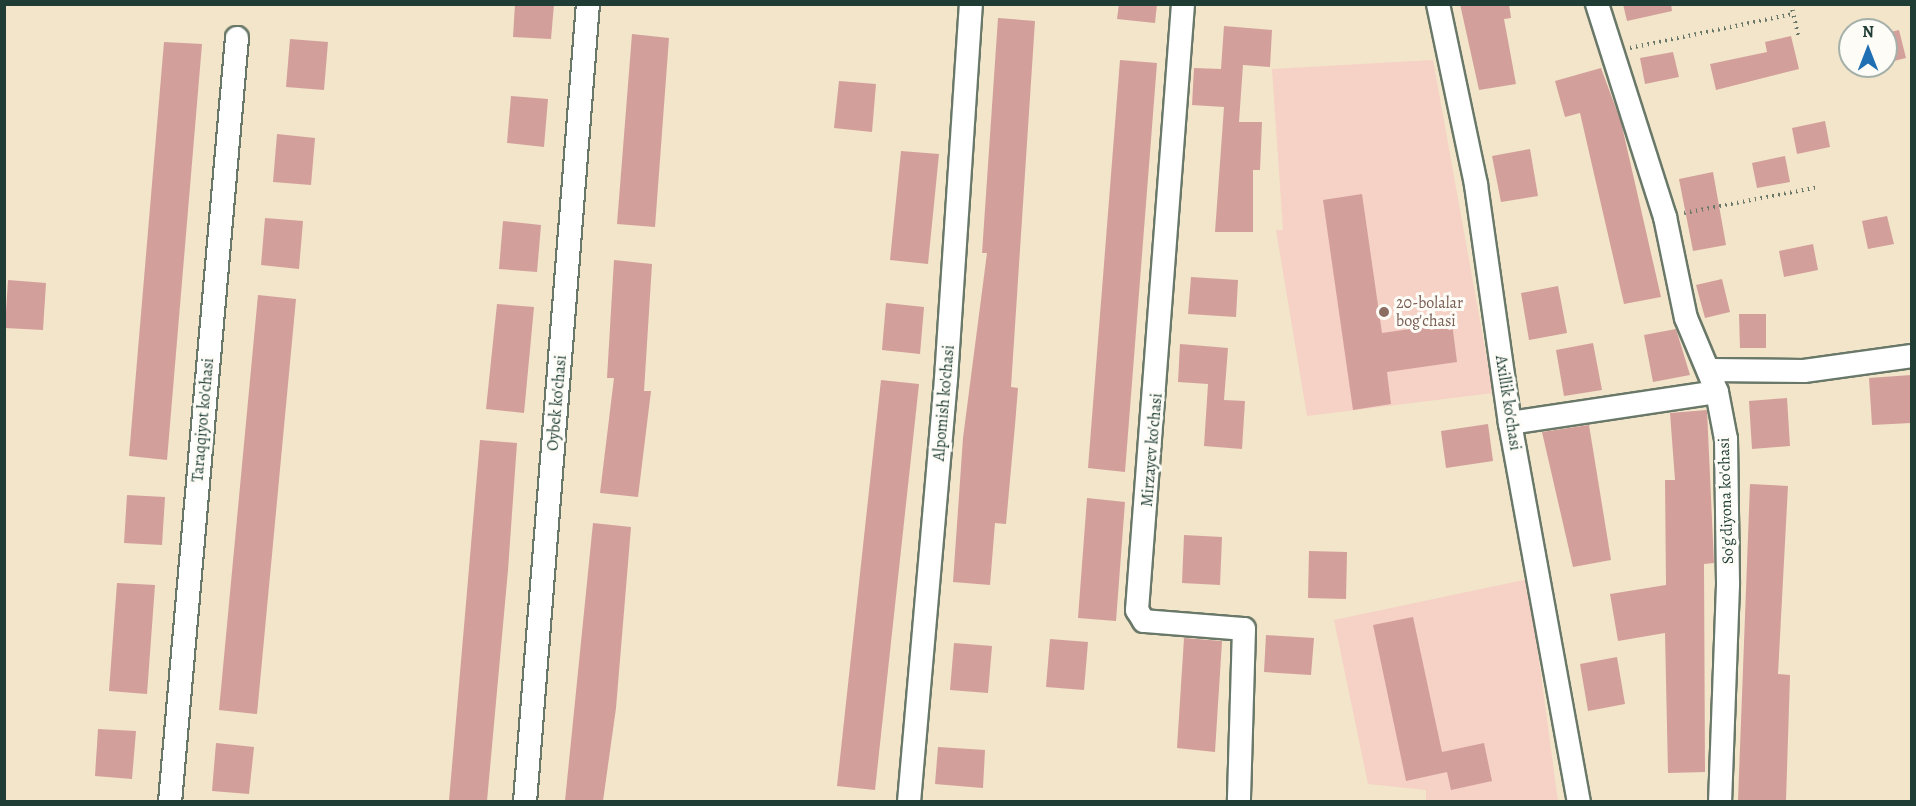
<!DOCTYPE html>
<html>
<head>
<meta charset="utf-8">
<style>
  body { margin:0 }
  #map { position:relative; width:1916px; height:806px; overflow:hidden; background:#f2e5ca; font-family:Alegreya,serif }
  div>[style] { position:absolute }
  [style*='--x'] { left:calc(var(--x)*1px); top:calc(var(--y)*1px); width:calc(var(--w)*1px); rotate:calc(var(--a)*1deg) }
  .built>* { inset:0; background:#f6d1c5 }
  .building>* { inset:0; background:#d39f9b }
  .path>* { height:4px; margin-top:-2px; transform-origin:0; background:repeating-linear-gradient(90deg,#697868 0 1.5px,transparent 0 6px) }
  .roads { filter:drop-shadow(2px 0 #697868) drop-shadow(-2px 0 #697868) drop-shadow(0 2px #697868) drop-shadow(0 -2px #697868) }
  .street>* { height:22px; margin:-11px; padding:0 11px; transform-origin:11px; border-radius:11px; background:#fff }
  .dots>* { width:16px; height:16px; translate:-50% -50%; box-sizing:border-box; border:3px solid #fdfcf7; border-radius:50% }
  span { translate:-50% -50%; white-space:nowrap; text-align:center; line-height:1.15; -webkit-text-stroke:6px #fdfcf7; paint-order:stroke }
  .education-label { font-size:16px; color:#785e54 }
  .left { translate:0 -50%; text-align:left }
  .street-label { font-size:16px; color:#1f3d34 }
  .frame { position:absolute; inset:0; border:6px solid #1f3d34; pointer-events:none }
  .north { position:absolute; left:1838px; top:18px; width:60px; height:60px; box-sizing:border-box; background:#fdfcf7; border:2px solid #a4b0a9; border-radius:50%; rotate:0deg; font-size:16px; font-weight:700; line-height:24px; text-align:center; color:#1f3d34 }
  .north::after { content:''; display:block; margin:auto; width:21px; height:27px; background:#1f6fb2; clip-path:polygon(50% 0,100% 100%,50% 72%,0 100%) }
</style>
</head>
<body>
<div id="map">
  <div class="built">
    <div style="clip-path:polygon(1433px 60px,1493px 393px,1307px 416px,1276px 230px,1283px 230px,1272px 69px)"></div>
    <div style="clip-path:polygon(1528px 579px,1558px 801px,1426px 801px,1426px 790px,1368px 784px,1334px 620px)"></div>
  </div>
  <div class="building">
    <div style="clip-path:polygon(515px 4px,554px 4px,551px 39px,513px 37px)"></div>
    <div style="clip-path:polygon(1119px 4px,1157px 4px,1155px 23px,1117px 19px)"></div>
    <div style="clip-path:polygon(1460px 4px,1509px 4px,1511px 18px,1504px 19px,1516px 84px,1479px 90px)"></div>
    <div style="clip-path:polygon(1623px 4px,1671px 4px,1672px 11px,1627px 21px)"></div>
    <div style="clip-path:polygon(998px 18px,1035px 21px,1011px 387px,1018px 388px,1015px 425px,1006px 524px,995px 523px,990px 585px,953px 582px,963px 438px,987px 253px,982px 253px)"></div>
    <div style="clip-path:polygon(1224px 26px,1272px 30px,1270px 67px,1243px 65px,1239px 122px,1262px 122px,1260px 170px,1253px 170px,1253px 232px,1215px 232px,1224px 107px,1192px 105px,1194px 68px,1221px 69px)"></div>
    <div style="clip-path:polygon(1899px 30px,1906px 58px,1886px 63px,1886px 33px)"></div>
    <div style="clip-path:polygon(632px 34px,669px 38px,655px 227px,617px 224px)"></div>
    <div style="clip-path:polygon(1791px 36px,1799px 69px,1716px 90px,1710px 64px,1767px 52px,1765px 42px)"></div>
    <div style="clip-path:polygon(290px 39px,328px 42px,324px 90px,286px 87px)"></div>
    <div style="clip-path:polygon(164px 42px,202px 44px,167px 460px,129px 456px)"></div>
    <div style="clip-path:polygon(1673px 52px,1679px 77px,1645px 84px,1640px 58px)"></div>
    <div style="clip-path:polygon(1120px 60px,1157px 63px,1125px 472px,1088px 468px)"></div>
    <div style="clip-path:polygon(1601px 68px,1621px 122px,1661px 297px,1624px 304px,1580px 113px,1565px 117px,1555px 81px)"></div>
    <div style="clip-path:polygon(839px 81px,876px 84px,872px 132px,834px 128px)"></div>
    <div style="clip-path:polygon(511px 96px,548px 99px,544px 147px,507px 143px)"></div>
    <div style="clip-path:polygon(1825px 121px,1830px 147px,1797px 154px,1792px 128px)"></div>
    <div style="clip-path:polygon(277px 134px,315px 138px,311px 185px,273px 182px)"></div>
    <div style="clip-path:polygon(1530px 149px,1538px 196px,1501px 202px,1492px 156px)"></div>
    <div style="clip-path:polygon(901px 151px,939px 154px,928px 264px,890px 260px)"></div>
    <div style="clip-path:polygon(1785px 156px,1790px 182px,1757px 188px,1752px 163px)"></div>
    <div style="clip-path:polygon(1713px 172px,1726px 245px,1693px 251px,1679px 179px)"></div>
    <div style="clip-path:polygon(1362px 194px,1382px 333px,1452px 323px,1457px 362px,1387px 372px,1391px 404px,1353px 410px,1323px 200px)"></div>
    <div style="clip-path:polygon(1887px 216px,1894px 244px,1868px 249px,1862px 221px)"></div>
    <div style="clip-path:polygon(265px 218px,303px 221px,299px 269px,261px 265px)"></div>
    <div style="clip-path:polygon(503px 221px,541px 225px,537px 272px,499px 269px)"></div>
    <div style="clip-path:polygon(1813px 244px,1818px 270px,1784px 277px,1779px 251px)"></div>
    <div style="clip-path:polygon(614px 260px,652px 264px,644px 391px,651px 391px,638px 497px,600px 493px,614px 378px,607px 378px)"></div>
    <div style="clip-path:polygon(1191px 277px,1238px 280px,1236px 317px,1188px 314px)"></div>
    <div style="clip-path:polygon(1722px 279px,1730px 312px,1705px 318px,1696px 285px)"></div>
    <div style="clip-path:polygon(8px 280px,46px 283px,43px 330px,5px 328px)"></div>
    <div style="clip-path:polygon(1558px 286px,1567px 333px,1529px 340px,1521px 293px)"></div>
    <div style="clip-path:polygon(258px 295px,296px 299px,257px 714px,219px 710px)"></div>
    <div style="clip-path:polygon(886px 303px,924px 307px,920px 354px,882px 350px)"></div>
    <div style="clip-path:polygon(497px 304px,534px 307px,524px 413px,486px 409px)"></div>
    <div style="clip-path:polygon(1739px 314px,1766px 314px,1766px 348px,1740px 348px)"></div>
    <div style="clip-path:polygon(1676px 329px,1690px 375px,1653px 382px,1644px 335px)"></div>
    <div style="clip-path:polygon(1593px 343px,1602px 390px,1564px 396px,1556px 350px)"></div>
    <div style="clip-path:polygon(1180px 344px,1228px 348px,1224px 400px,1245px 401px,1242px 449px,1204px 446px,1208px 384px,1178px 382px)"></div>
    <div style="clip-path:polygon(1911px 375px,1911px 423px,1872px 425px,1869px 378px)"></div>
    <div style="clip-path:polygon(881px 380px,919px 384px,875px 790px,837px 786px)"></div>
    <div style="clip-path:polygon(1787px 398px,1790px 446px,1752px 449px,1749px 401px)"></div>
    <div style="clip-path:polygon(1707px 410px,1714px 563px,1704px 564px,1705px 772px,1668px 773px,1665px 633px,1618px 641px,1610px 594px,1666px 585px,1665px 480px,1675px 480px,1670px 413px)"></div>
    <div style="clip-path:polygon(1488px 424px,1493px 461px,1446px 468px,1441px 431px)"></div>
    <div style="clip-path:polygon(1589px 425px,1611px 560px,1573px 567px,1542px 432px)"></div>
    <div style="clip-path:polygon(480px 440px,517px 443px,508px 570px,487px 801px,449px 801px)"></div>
    <div style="clip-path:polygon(1750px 484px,1788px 486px,1778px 674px,1790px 675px,1786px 801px,1738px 801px)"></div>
    <div style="clip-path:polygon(127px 495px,165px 497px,162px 545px,124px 543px)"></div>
    <div style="clip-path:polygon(1087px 498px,1125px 502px,1116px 621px,1078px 618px)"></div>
    <div style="clip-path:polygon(593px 523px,631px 527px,616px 708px,603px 801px,565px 801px)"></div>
    <div style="clip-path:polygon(1184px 535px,1222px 537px,1220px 585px,1182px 583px)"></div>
    <div style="clip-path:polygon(1309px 551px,1347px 552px,1346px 599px,1308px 598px)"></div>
    <div style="clip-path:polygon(117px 583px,155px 585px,147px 694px,109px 691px)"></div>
    <div style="clip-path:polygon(1413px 617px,1442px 752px,1484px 743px,1492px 781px,1451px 790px,1447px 772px,1406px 781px,1373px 625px)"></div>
    <div style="clip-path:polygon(1266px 635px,1314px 638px,1311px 675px,1264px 672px)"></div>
    <div style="clip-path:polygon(1184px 638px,1222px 641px,1215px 752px,1177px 748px)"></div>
    <div style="clip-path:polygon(1050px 639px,1088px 642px,1084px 690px,1046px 687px)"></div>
    <div style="clip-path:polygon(954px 643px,992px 646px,988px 693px,950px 690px)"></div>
    <div style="clip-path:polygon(1617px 657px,1625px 704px,1588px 711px,1580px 664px)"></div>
    <div style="clip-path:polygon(98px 729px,136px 731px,132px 779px,95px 776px)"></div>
    <div style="clip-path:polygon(216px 743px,254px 747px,249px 794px,212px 791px)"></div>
    <div style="clip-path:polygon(938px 747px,985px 750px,983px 788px,935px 784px)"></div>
  </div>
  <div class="path">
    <div style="--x:1791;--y:4;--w:32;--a:77"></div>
    <div style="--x:1630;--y:48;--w:167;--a:-11.8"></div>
    <div style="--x:1684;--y:213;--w:137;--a:-10.9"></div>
  </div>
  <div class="roads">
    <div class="street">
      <div style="--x:1183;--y:4;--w:608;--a:94.34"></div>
      <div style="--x:1137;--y:610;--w:13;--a:58"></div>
      <div style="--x:1144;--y:621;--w:100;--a:4.6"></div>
      <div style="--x:1244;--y:629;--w:173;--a:91.7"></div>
      <div style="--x:1438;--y:4;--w:185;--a:78.1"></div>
      <div style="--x:1476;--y:185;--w:240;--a:81.9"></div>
      <div style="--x:1510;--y:423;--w:385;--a:79.7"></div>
      <div style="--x:1597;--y:4;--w:224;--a:72.3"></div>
      <div style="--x:1665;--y:217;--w:103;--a:78.3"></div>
      <div style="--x:1686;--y:318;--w:80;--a:67.3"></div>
      <div style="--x:1717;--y:392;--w:48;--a:79.2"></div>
      <div style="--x:1726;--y:439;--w:146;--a:89.2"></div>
      <div style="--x:1728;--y:585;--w:217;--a:92.1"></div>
      <div style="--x:1711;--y:370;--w:93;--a:0.6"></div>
      <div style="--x:1804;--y:371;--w:109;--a:-7.9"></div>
      <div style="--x:1510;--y:423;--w:209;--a:-8.5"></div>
      <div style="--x:170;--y:802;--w:767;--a:-84.99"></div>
      <div style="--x:525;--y:802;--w:800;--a:-85.49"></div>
      <div style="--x:909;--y:802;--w:425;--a:-85"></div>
      <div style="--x:946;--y:379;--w:376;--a:-86.2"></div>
    </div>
  </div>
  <div class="dots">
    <div style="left:1384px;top:312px;background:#8d6e63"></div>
  </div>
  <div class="education-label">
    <span class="left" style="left:1396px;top:312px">20-bolalar<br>bog'chasi</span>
  </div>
  <div class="street-label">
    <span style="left:557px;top:403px;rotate:-85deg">Oybek ko'chasi</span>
    <span style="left:944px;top:403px;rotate:-85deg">Alpomish ko'chasi</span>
    <span style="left:1508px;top:403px;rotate:81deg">Axillik ko'chasi</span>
    <span style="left:203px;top:420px;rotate:-85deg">Taraqqiyot ko'chasi</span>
    <span style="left:1152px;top:450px;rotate:-85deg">Mirzayev ko'chasi</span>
    <span style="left:1726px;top:501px;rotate:-92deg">So'g'diyona ko'chasi</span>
  </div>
  <div class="frame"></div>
  <div class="north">N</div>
</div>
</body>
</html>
